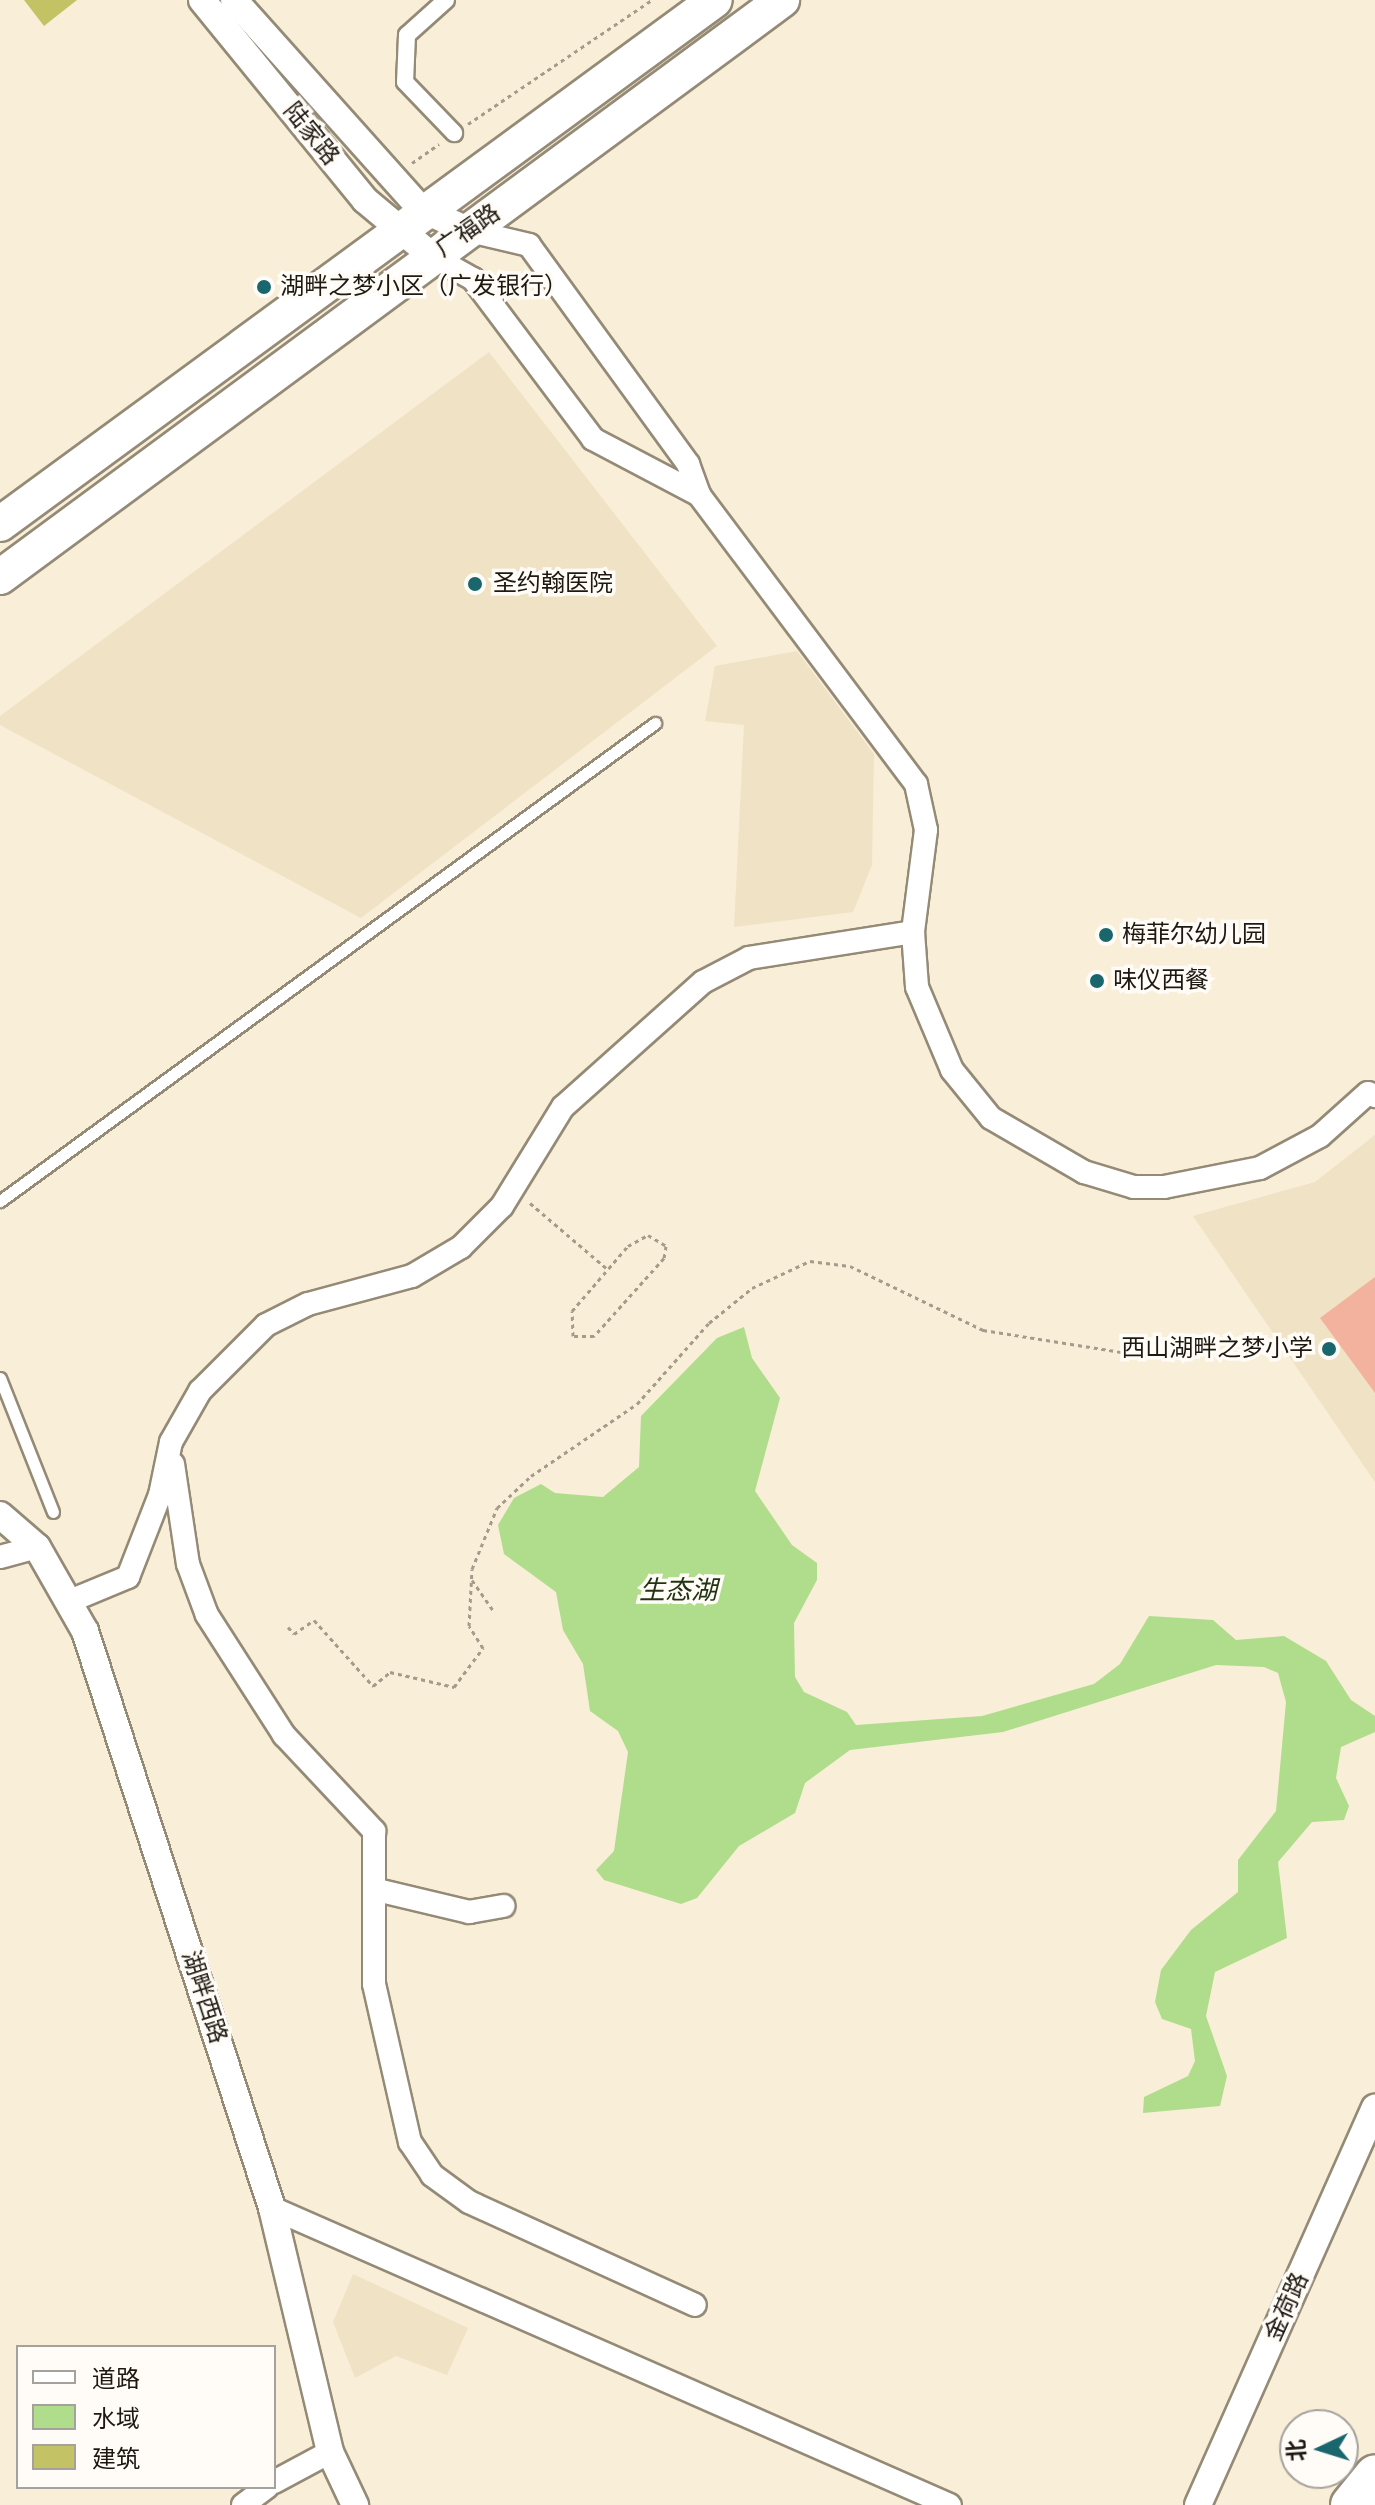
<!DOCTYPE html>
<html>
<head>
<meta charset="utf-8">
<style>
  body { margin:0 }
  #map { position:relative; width:1375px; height:2505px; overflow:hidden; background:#f9eed8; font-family:"Nunito Sans","Noto Sans SC",sans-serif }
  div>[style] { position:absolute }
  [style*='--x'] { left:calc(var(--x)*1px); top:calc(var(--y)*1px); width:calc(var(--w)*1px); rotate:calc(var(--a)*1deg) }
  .built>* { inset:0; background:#f0e2c5 }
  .green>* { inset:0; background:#f3b29d }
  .water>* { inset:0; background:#afdd8c }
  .building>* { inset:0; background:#c3c365 }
  .path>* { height:3px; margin-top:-1.5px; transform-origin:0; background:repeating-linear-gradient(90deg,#a49b8b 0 4px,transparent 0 8px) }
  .roads { filter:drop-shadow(2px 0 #948a76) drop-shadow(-2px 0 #948a76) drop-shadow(0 2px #948a76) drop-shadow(0 -2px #948a76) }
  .service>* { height:11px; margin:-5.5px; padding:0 5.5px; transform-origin:5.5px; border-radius:5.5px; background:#fff }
  .pedestrian>* { height:16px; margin:-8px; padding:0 8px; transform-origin:8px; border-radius:8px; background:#fff }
  .minor>* { height:22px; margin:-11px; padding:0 11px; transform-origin:11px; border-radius:11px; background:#fff }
  .tertiary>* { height:26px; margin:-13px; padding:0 13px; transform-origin:13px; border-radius:13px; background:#fff }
  .primary>* { height:34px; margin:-17px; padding:0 17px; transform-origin:17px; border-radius:17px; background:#fff }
  .motorway>* { height:40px; margin:-20px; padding:0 20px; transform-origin:20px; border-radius:20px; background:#fff }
  .dots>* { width:22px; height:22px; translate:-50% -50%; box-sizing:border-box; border:4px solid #fffcf8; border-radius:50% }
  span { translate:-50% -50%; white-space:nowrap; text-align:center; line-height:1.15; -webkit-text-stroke:7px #fffcf8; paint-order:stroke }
  .street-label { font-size:24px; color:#1d1911 }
  .poi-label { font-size:24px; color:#1d1911 }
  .left { translate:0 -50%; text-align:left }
  .right { translate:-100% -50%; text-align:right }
  .water-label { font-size:26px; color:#223312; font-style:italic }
  .legend { position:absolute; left:16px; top:2345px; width:260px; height:144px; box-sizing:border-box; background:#fffcf8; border:2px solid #a5a19c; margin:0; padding:10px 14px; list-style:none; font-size:24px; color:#1d1911 }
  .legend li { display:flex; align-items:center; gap:16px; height:40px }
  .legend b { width:40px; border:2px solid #a5a19c }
  .north { position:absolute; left:1279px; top:2409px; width:80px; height:80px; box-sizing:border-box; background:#fffcf8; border:2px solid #a5a19c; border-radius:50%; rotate:266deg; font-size:22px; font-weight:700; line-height:32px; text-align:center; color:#1d1911 }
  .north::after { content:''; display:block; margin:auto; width:28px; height:36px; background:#19676d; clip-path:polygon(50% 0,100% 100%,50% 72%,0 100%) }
</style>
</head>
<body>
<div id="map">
  <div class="built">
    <div style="clip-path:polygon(489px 352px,717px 646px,361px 918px,0 725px,0 716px)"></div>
    <div style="clip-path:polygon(797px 651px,874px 754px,872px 865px,853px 912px,734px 927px,744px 725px,705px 721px,715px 666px)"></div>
    <div style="clip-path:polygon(1375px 1135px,1375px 1482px,1193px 1216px,1315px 1182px)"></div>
    <div style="clip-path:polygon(353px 2274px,468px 2328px,447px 2375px,396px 2356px,355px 2378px,333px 2322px)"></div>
  </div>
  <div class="green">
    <div style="clip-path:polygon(1375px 1277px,1375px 1393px,1320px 1318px)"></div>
  </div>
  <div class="water">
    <div style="clip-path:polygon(744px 1327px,752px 1358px,780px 1398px,755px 1491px,792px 1545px,817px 1563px,817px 1580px,794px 1623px,795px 1677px,804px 1692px,847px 1712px,856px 1725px,982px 1716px,1094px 1684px,1120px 1664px,1149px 1616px,1213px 1620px,1236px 1640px,1284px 1636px,1326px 1661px,1351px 1700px,1375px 1716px,1375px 1732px,1341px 1747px,1336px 1778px,1349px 1806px,1344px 1820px,1312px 1822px,1278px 1862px,1287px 1938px,1215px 1972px,1206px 2016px,1227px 2076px,1220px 2106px,1143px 2113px,1144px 2097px,1188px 2076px,1195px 2061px,1191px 2029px,1162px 2019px,1155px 2002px,1161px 1970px,1191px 1930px,1238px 1892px,1238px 1860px,1276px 1811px,1286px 1702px,1278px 1673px,1264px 1667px,1216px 1665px,1003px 1732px,850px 1750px,805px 1783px,795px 1813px,739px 1846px,697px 1898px,681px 1904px,604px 1880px,596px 1870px,614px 1851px,628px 1752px,618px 1731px,590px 1711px,583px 1664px,563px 1630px,556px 1592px,504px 1554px,498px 1525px,514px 1498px,541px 1484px,555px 1493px,603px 1497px,639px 1467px,641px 1416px,717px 1338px)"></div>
  </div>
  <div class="building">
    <div style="clip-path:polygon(24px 0,77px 0,44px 26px)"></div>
  </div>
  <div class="path">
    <div style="--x:468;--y:124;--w:222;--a:-34"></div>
    <div style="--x:412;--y:163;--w:33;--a:-35"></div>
    <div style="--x:530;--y:1203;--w:100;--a:40.5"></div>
    <div style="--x:648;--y:1235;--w:21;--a:31"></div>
    <div style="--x:666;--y:1246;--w:12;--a:99"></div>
    <div style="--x:664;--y:1258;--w:105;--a:131.9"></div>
    <div style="--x:594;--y:1336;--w:21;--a:180"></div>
    <div style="--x:573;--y:1336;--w:25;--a:-92"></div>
    <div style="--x:572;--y:1311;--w:86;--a:-49.3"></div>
    <div style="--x:628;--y:1246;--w:23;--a:-29"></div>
    <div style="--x:472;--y:1580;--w:40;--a:55.1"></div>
    <div style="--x:288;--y:1627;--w:9;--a:49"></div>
    <div style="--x:294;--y:1634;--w:24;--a:-35"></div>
    <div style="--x:314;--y:1620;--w:89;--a:48.2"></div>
    <div style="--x:373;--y:1686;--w:22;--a:-39"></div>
    <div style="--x:390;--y:1672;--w:66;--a:13.2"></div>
    <div style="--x:454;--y:1687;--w:49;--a:-53.4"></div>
    <div style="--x:483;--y:1648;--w:26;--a:-122"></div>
    <div style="--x:469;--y:1626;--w:57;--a:-87"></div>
    <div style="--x:472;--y:1569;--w:66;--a:-67.7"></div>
    <div style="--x:497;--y:1508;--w:47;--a:-43.3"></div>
    <div style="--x:531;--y:1476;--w:128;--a:-34.2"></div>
    <div style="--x:637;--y:1404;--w:108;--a:-48.4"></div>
    <div style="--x:709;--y:1323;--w:55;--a:-39.1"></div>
    <div style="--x:752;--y:1288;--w:64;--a:-25"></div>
    <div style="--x:810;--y:1261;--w:40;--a:7.1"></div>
    <div style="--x:850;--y:1266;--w:148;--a:25.7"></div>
    <div style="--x:983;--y:1330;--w:153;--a:9"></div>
  </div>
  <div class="roads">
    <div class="service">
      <div style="--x:0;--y:1201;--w:811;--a:-36.12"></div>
      <div style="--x:0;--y:1378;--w:144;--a:68.4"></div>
    </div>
    <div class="pedestrian">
      <div style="--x:446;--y:0;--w:52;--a:138.1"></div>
      <div style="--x:407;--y:35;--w:47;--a:92.4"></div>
      <div style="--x:405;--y:82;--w:71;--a:46.1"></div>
    </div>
    <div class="minor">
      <div style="--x:470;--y:231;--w:61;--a:13.3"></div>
      <div style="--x:529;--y:245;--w:271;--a:54"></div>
      <div style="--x:688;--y:464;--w:33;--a:70"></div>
      <div style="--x:699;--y:495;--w:361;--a:53.1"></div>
      <div style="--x:916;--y:784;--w:47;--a:77.7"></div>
      <div style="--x:926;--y:830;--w:103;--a:97.3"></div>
      <div style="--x:913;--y:932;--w:55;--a:85.8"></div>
      <div style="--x:917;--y:987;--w:90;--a:67.1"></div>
      <div style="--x:952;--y:1070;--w:62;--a:50.9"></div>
      <div style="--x:991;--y:1118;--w:108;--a:30.1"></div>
      <div style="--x:1084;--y:1172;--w:52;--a:16.7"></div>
      <div style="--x:1134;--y:1187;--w:30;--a:0"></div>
      <div style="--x:1164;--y:1187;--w:98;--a:-11.2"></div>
      <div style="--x:1260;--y:1168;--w:68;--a:-28.1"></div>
      <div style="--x:1320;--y:1136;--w:64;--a:-41.9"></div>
      <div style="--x:1368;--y:1093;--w:8;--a:23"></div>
      <div style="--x:432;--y:256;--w:47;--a:29.3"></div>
      <div style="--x:473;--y:279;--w:200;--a:53.1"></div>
      <div style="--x:593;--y:439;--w:120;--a:27.8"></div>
      <div style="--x:173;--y:1464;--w:101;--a:81.5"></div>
      <div style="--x:188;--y:1564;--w:54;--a:69.6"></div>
      <div style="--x:207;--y:1615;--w:143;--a:57.3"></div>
      <div style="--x:284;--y:1735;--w:132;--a:46.8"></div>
      <div style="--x:374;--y:1831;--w:153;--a:90"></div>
      <div style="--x:374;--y:1984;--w:162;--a:77.2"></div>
      <div style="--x:410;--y:2142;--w:40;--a:56"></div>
      <div style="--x:432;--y:2175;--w:46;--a:36.1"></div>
      <div style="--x:469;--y:2202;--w:248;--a:24.5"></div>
      <div style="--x:0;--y:1557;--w:38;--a:-15"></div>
      <div style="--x:70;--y:1601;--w:63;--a:-22.5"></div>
      <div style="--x:128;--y:1577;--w:88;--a:-68.7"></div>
      <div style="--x:160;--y:1495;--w:54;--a:-78.3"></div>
      <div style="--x:171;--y:1442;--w:59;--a:-60.4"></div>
      <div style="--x:200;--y:1391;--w:93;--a:-45"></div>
      <div style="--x:266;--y:1325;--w:47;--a:-26.6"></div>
      <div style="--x:308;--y:1304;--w:108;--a:-15.1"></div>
      <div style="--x:412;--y:1276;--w:57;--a:-30.6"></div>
      <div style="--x:461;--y:1247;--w:58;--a:-45"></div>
      <div style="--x:502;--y:1206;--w:116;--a:-58.4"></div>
      <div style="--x:563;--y:1107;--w:188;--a:-41.8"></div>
      <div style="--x:703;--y:982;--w:52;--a:-27.6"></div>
      <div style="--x:749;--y:958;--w:166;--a:-9"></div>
      <div style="--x:377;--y:1890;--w:95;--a:13.4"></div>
      <div style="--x:469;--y:1912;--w:35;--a:-10"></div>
      <div style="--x:272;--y:2208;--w:740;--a:23.66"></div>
      <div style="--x:274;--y:2482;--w:64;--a:-28.2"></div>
      <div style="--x:243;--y:2505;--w:30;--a:-37"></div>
    </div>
    <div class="tertiary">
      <div style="--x:202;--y:0;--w:258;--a:50.8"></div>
      <div style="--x:365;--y:200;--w:87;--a:39.9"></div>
      <div style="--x:234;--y:0;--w:280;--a:48.2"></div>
      <div style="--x:421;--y:209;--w:54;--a:24.2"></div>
      <div style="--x:0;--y:1515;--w:49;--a:40.9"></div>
      <div style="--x:37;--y:1547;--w:97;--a:60.3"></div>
      <div style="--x:85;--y:1631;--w:607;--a:72.04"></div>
      <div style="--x:272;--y:2208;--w:251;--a:76.6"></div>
      <div style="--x:330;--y:2452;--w:59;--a:64.7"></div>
      <div style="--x:1198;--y:2505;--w:435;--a:-66"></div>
    </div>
    <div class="primary">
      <div style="--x:0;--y:524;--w:886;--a:-36.24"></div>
      <div style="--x:0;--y:577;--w:972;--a:-36.42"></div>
    </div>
    <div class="motorway">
      <div style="--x:1351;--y:2505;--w:38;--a:-51"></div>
    </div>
  </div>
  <div class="dots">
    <div style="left:264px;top:287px;background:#19676d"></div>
    <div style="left:475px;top:584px;background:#19676d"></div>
    <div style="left:1106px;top:935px;background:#19676d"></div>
    <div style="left:1097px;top:981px;background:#19676d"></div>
    <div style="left:1329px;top:1349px;background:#19676d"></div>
  </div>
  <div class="street-label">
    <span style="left:311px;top:134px;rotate:51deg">陆家路</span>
    <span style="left:468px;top:231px;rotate:-35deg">广福路</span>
    <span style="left:204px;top:1997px;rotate:72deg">湖畔西路</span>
    <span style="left:1287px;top:2307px;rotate:-66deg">金荷路</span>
  </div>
  <div class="poi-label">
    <span class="left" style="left:280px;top:287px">湖畔之梦小区（广发银行）</span>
    <span class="left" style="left:493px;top:584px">圣约翰医院</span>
    <span class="left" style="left:1122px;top:935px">梅菲尔幼儿园</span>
    <span class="left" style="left:1113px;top:981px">味仪西餐</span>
    <span class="right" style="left:1313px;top:1349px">西山湖畔之梦小学</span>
  </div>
  <div class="water-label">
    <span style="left:678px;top:1591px">生态湖</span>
  </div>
  <ul class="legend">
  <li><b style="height:10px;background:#fff"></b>道路</li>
  <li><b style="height:22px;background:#afdd8c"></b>水域</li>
  <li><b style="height:22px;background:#c3c365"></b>建筑</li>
  </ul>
  <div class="north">北</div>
</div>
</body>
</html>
